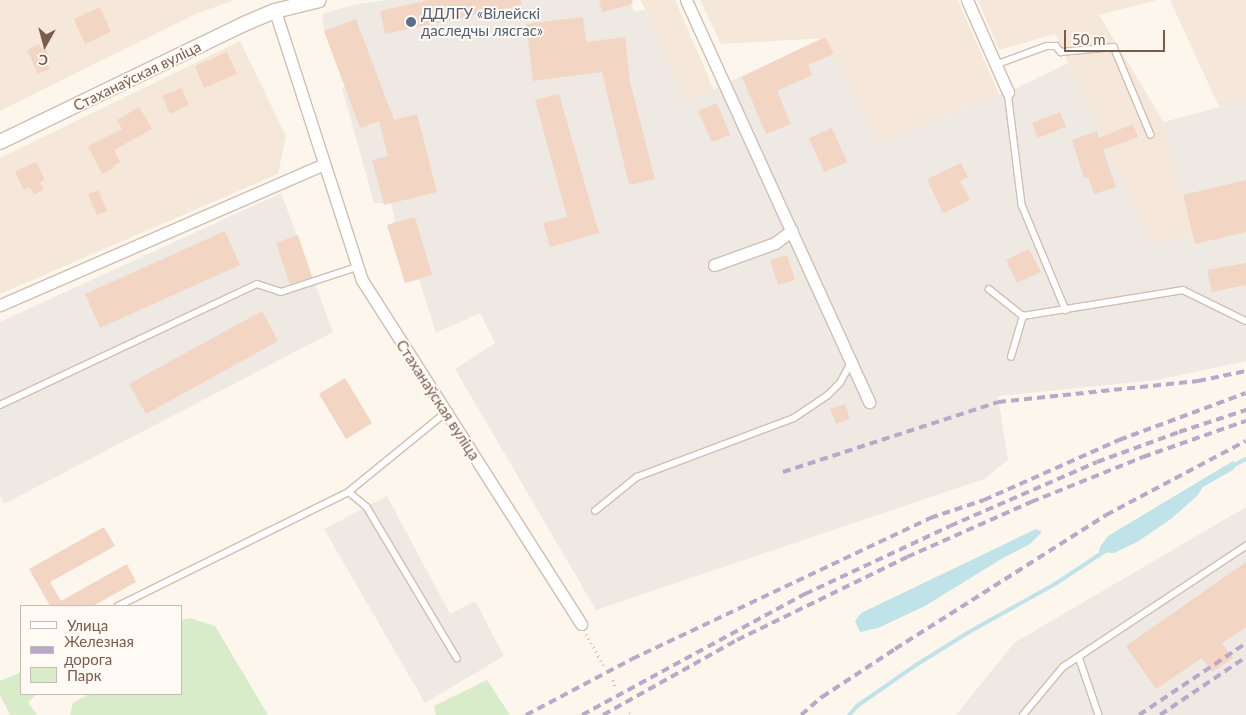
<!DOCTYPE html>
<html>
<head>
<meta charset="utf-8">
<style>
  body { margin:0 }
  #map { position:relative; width:1246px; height:715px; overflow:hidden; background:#fdf6ec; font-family:Lato,sans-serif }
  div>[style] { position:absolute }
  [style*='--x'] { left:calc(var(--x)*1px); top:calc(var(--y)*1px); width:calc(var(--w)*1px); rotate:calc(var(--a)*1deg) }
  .residential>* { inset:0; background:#f5e8da }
  .industrial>* { inset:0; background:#efe9e4 }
  .green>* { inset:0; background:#d8ecc9 }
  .water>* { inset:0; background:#bfe3e8 }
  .stream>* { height:4px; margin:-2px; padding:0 2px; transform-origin:2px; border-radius:2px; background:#bfe3e8 }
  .building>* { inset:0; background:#f3d5c3 }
  .path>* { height:2.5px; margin-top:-1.25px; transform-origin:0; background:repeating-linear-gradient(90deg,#d9b8a5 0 1px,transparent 0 5px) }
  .roads { filter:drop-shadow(1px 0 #d1beb0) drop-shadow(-1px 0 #d1beb0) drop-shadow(0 1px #d1beb0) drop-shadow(0 -1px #d1beb0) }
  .service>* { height:5.5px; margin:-2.75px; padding:0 2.75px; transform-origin:2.75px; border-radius:2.75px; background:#fff }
  .minor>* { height:11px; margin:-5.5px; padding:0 5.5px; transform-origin:5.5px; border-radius:5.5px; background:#fff }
  .tertiary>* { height:14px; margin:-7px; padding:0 7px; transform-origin:7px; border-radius:7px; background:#fff }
  .rail>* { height:4px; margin-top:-2px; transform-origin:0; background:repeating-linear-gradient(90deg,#b9a8c9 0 8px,transparent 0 13px) }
  .dots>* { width:14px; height:14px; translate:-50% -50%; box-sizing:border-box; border:2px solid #fffaf3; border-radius:50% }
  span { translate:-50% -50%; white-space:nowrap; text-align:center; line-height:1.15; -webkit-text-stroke:4px #fffaf3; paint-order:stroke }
  .service-label { font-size:15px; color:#4e5e75 }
  .left { translate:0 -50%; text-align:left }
  .street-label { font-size:15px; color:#7a5c4d }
  .legend { position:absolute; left:20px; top:605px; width:162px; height:90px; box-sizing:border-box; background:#fffaf3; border:1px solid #cabbb1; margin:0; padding:6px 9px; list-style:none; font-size:15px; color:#7a5c4d }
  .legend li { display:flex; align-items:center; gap:10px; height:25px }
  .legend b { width:25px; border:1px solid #cabbb1 }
  .north { position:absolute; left:20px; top:20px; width:50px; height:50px; -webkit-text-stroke:4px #fffaf3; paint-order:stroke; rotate:187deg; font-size:14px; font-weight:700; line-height:20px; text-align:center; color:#7a5c4d }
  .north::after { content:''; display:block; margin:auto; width:18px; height:22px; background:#7a5c4d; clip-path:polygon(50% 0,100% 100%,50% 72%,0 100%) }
  .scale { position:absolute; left:1064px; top:30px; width:101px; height:22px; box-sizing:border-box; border:2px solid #7a5c4d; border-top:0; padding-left:6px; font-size:15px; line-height:18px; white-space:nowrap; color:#7a5c4d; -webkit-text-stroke:4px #fffaf3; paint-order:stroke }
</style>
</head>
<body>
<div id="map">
  <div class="residential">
    <div style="clip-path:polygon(0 0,235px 0,198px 13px,0 111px)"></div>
    <div style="clip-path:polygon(640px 0,675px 0,714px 90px,677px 106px,646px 10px)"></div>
    <div style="clip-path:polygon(700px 0,958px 0,999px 94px,879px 144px,825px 38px,721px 44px)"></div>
    <div style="clip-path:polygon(978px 0,1157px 0,1099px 15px,1164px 122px,1193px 234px,1159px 243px,1149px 240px,1055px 34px,999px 50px)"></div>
    <div style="clip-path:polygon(1170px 0,1246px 0,1246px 100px,1219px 107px)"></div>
    <div style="clip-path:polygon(240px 41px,286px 136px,278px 174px,0 294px,0 158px)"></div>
  </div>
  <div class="industrial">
    <div style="clip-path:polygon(386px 0,628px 0,634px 11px,646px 10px,684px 103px,825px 37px,879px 144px,999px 94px,1008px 92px,1068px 63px,1149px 240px,1159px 243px,1193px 234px,1164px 122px,1246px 100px,1246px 361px,1157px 380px,998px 396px,1008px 460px,984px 479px,596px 610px,455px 369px,495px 343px,480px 313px,436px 333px,419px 279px,405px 283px,387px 225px,395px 222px,391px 203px,374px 203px,342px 88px,345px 87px,324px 31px,322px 14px,353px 5px)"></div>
    <div style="clip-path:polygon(281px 193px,333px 332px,4px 504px,0 496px,0 322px)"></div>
    <div style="clip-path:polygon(387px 496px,450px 614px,475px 601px,504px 656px,425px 703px,324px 529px)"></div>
    <div style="clip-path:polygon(1246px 507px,1246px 715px,956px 715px,1014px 643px)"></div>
  </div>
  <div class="green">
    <div style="clip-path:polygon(190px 618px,215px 626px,268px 715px,70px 715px,73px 703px,89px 694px,181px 694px,181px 620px)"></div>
    <div style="clip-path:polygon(21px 672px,21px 694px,37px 694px,28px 702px,37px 715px,10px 715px,0 695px,0 681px)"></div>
    <div style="clip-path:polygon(487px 680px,510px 715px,436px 715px,434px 706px)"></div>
  </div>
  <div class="water">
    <div style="clip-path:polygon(1233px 461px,1237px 464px,1233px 470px,1203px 487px,1197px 496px,1171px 519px,1137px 542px,1114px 553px,1099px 552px,1100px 547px,1108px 536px)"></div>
    <div style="clip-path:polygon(1036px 529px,1042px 532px,1030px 544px,1003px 558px,925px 606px,878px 628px,860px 632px,855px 621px,861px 613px)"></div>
  </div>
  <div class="stream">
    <div style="--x:1234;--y:465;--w:13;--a:-27"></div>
    <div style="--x:849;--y:715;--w:12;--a:-48"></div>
    <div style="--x:857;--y:706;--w:72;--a:-34.8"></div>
    <div style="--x:916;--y:665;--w:62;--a:-31.9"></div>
    <div style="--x:969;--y:632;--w:98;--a:-29.2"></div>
    <div style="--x:1055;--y:584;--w:60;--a:-33.4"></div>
  </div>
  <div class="building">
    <div style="clip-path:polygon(428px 0,521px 0,522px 5px,385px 34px,380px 11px)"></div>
    <div style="clip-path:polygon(599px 0,632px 0,633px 4px,602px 12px)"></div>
    <div style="clip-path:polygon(100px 7px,111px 32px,85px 44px,74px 19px)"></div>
    <div style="clip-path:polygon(583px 17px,586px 42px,625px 37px,630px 82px,655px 179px,629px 185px,602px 72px,533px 81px,526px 24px)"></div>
    <div style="clip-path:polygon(356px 19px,394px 120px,417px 114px,437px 192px,384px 205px,372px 160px,388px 156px,379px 121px,360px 128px,324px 31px)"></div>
    <div style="clip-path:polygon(825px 37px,834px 54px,808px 65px,812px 75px,777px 91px,791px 124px,766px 134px,742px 77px)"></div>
    <div style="clip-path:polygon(39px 44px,41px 48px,45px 46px,49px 56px,45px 58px,50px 69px,38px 74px,27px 50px)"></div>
    <div style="clip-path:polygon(227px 52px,237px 74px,204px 88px,195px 66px)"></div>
    <div style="clip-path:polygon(181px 88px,189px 105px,170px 114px,162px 96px)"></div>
    <div style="clip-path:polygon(559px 94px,599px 233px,550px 247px,543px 223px,567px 217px,535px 100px)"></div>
    <div style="clip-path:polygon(717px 103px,730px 135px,712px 142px,698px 111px)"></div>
    <div style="clip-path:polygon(139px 107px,152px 129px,114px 150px,120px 162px,113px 166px,114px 168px,102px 174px,88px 146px,122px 129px,117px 120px)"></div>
    <div style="clip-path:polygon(1060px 112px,1066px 127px,1038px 138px,1032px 123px)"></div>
    <div style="clip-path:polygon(1133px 124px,1138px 137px,1103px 150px,1116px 187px,1094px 194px,1088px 177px,1084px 178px,1072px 140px,1097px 131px,1099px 138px)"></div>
    <div style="clip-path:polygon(832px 128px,847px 162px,824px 172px,809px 138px)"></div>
    <div style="clip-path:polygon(36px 162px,45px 180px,40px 182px,44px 189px,34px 195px,30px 187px,24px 190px,15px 172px)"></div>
    <div style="clip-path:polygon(961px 163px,968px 177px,960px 181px,970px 200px,943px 213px,927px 179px)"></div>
    <div style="clip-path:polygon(1246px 180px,1246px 232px,1195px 244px,1183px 195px)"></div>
    <div style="clip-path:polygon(98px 190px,107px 211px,97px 215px,88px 194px)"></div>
    <div style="clip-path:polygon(415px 217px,432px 275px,405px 283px,387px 225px)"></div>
    <div style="clip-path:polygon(225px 231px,240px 265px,100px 328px,85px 294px)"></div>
    <div style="clip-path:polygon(298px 235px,312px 277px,290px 284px,276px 243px)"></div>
    <div style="clip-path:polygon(1029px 249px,1041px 272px,1017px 283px,1006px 260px)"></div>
    <div style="clip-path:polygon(787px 255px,795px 280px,778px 285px,770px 260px)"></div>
    <div style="clip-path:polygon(1246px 263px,1246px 285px,1212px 292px,1207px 270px)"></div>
    <div style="clip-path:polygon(262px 311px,278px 341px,146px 414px,129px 384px)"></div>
    <div style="clip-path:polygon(345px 378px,372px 423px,346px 439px,319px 394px)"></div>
    <div style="clip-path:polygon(845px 404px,850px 419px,836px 424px,830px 409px)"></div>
    <div style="clip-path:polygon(104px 527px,115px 546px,50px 582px,61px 601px,127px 564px,136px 582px,93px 606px,50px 606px,29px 569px)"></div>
    <div style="clip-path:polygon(1246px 562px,1246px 627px,1222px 643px,1233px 658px,1212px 672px,1202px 658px,1156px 689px,1126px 646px)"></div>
  </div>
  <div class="path">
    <div style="--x:586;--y:634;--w:40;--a:60.3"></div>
    <div style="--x:613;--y:680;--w:8;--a:67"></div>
    <div style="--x:630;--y:712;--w:4;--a:56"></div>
  </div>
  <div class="roads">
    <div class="service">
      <div style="--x:995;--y:65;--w:55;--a:-20.1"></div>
      <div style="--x:1047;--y:46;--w:9;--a:0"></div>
      <div style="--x:1056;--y:46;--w:8;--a:50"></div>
      <div style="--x:1061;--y:52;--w:53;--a:-5.4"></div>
      <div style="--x:1114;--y:47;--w:95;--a:67.2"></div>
      <div style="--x:1008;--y:92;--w:114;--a:82.9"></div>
      <div style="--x:1022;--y:205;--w:114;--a:67.3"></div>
      <div style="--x:989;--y:289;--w:43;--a:38.5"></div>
      <div style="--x:1023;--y:316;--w:162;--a:-9.2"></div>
      <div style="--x:1183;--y:290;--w:70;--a:26.2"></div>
      <div style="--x:1011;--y:357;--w:43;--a:-73.7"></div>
      <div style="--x:0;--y:405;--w:284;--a:-25.2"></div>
      <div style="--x:257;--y:284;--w:25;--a:18"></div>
      <div style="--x:281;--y:292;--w:80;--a:-18.2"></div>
      <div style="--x:446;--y:413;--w:125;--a:140.8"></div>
      <div style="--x:349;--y:492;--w:23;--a:40"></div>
      <div style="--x:367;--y:507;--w:176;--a:59.2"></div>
      <div style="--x:595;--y:511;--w:54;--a:-39"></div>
      <div style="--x:637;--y:477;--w:168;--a:-20.6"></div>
      <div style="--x:794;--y:418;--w:40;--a:-34"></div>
      <div style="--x:827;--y:396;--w:18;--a:-45"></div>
      <div style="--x:840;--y:383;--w:23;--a:-61"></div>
      <div style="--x:118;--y:606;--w:258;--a:-26.3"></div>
      <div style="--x:1079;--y:657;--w:61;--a:71"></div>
      <div style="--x:1023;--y:715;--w:62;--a:-50.2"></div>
      <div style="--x:1063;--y:667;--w:219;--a:-33.5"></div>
    </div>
    <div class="minor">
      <div style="--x:686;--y:0;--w:442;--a:65.5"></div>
      <div style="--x:967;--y:0;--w:101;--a:66"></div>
      <div style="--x:275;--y:11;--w:283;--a:72.1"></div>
      <div style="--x:362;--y:280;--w:408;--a:57.5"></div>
      <div style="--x:714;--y:265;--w:65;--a:-19.8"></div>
      <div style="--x:775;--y:243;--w:21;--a:-37"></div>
      <div style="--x:0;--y:305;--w:353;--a:-23.5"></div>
    </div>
    <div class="tertiary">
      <div style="--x:0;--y:142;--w:271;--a:-25.8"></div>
      <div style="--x:244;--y:24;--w:34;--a:-23"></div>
      <div style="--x:275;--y:11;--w:45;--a:-14"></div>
    </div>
  </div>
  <div class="rail">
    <div style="--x:783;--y:472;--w:226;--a:-18"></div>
    <div style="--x:998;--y:402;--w:201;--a:-6"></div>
    <div style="--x:1198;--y:381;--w:49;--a:-11.8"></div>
    <div style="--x:526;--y:715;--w:120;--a:-27.8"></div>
    <div style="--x:632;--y:659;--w:330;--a:-25.3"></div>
    <div style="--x:930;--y:518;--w:57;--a:-18.4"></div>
    <div style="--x:984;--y:500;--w:148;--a:-24"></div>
    <div style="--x:1119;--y:440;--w:135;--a:-20.3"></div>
    <div style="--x:582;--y:715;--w:254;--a:-28.5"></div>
    <div style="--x:805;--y:594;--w:160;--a:-25.1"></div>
    <div style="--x:950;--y:526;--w:160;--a:-23.5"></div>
    <div style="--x:1097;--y:462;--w:87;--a:-20.1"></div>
    <div style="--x:1179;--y:432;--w:71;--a:-18.2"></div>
    <div style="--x:603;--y:715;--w:154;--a:-29.2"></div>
    <div style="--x:737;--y:640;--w:189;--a:-26"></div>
    <div style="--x:907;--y:557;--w:136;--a:-23.9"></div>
    <div style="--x:1031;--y:502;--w:121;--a:-21.9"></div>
    <div style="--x:1143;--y:457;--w:109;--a:-19.3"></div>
    <div style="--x:801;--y:715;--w:28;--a:-41"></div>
    <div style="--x:822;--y:697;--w:87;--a:-33.3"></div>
    <div style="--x:895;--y:649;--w:250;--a:-32.4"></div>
    <div style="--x:1106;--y:515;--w:158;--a:-27.9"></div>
    <div style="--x:1139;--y:715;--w:129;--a:-33.9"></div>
    <div style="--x:1160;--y:715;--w:104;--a:-34"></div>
  </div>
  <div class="dots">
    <div style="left:411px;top:22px;background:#5c6f8a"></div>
  </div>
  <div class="service-label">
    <span class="left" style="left:421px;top:22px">ДДЛГУ «Вілейскі<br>даследчы лясгас»</span>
  </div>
  <div class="street-label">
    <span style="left:137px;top:76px;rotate:-26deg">Стаханаўская вуліца</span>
    <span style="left:438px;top:400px;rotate:57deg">Стаханаўская вуліца</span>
  </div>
  <ul class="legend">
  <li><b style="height:6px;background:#fff"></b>Улица</li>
  <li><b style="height:6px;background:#b9a8c9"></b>Железная дорога</li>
  <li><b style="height:14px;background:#d8ecc9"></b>Парк</li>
  </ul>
  <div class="north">С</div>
  <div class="scale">50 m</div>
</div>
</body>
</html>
